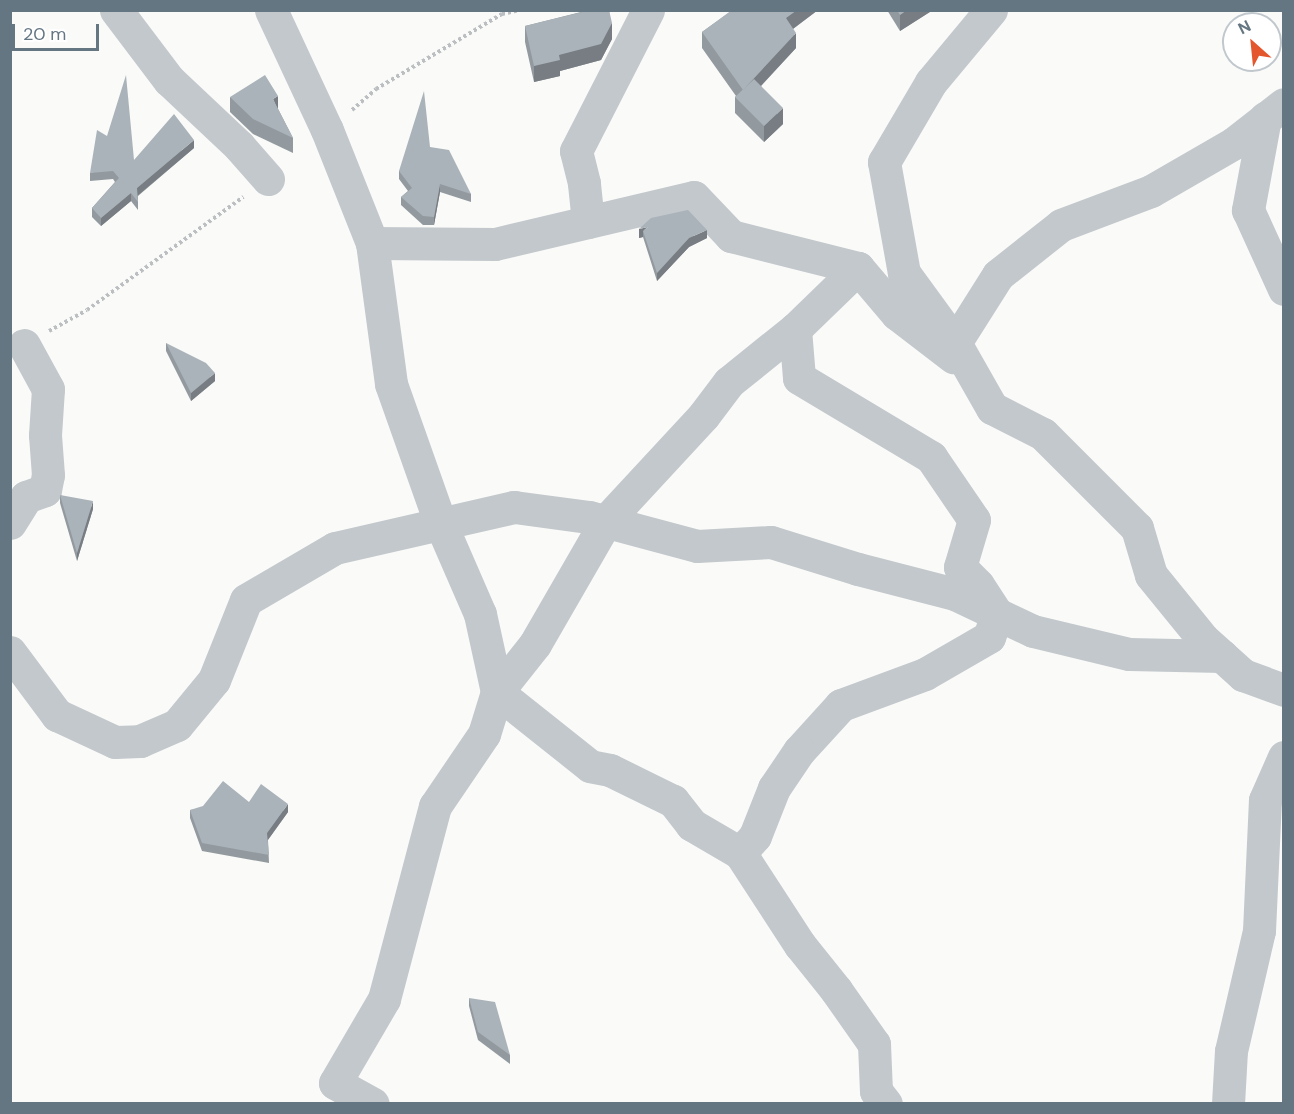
<!DOCTYPE html>
<html>
<head>
<meta charset="utf-8">
<style>
  body { margin:0 }
  #map { position:relative; width:1294px; height:1114px; overflow:hidden; background:#fafaf8; font-family:"DM Sans",sans-serif }
  div>[style] { position:absolute }
  [style*='--x'] { left:calc(var(--x)*1px); top:calc(var(--y)*1px); width:calc(var(--w)*1px); rotate:calc(var(--a)*1deg) }
  .path>* { height:4px; margin-top:-2px; transform-origin:0; background:repeating-linear-gradient(90deg,#bbbfc2 0 3px,transparent 0 6px) }
  .minor>* { height:33px; margin:-16.5px; padding:0 16.5px; transform-origin:16.5px; border-radius:16.5px; background:#c3c8cc }
  .wall>* { inset:0; background:#929a9f }
  .shaded-wall>* { inset:0; background:#777d82 }
  .building>* { inset:0; background:#aab3b9 }
  span { translate:-50% -50%; white-space:nowrap; text-align:center; line-height:1.15; -webkit-text-stroke:6px #fff; paint-order:stroke }
  .frame { position:absolute; inset:0; border:12px solid #657683; pointer-events:none }
  .north { position:absolute; left:1222px; top:12px; width:60px; height:60px; box-sizing:border-box; background:#fff; border:2px solid #c1c8cd; border-radius:50%; rotate:333deg; font-size:16px; font-weight:700; line-height:24px; text-align:center; color:#657683 }
  .north::after { content:''; display:block; margin:auto; width:21px; height:27px; background:#e4572e; clip-path:polygon(50% 0,100% 100%,50% 72%,0 100%) }
  .scale { position:absolute; left:12px; top:24px; width:87px; height:27px; box-sizing:border-box; border:3px solid #657683; border-top:0; padding-left:8px; font-size:18px; line-height:21px; white-space:nowrap; color:#657683; -webkit-text-stroke:4px #fff; paint-order:stroke }
</style>
</head>
<body>
<div id="map">
  <div class="path">
    <div style="--x:352;--y:110;--w:32;--a:-41"></div>
    <div style="--x:376;--y:89;--w:147;--a:-30.8"></div>
    <div style="--x:502;--y:14;--w:18;--a:-13"></div>
    <div style="--x:49;--y:331;--w:43;--a:-28.9"></div>
    <div style="--x:87;--y:310;--w:193;--a:-35.9"></div>
  </div>
  <div class="minor">
    <div style="--x:116;--y:10;--w:88;--a:52.9"></div>
    <div style="--x:169;--y:80;--w:96;--a:43.3"></div>
    <div style="--x:239;--y:146;--w:44;--a:48.7"></div>
    <div style="--x:271;--y:10;--w:132;--a:65"></div>
    <div style="--x:327;--y:130;--w:122;--a:68.3"></div>
    <div style="--x:372;--y:243;--w:142;--a:82.3"></div>
    <div style="--x:391;--y:384;--w:146;--a:70.5"></div>
    <div style="--x:440;--y:522;--w:100;--a:66.5"></div>
    <div style="--x:480;--y:614;--w:80;--a:77.7"></div>
    <div style="--x:497;--y:692;--w:44;--a:107.2"></div>
    <div style="--x:484;--y:734;--w:87;--a:124.2"></div>
    <div style="--x:435;--y:806;--w:200;--a:104.8"></div>
    <div style="--x:384;--y:999;--w:97;--a:120.3"></div>
    <div style="--x:335;--y:1083;--w:43;--a:28.9"></div>
    <div style="--x:991;--y:10;--w:94;--a:129.8"></div>
    <div style="--x:931;--y:82;--w:93;--a:120.4"></div>
    <div style="--x:884;--y:162;--w:113;--a:79.8"></div>
    <div style="--x:904;--y:273;--w:87;--a:53.9"></div>
    <div style="--x:955;--y:343;--w:75;--a:60.4"></div>
    <div style="--x:992;--y:408;--w:57;--a:27"></div>
    <div style="--x:1043;--y:434;--w:133;--a:45"></div>
    <div style="--x:1137;--y:528;--w:49;--a:73.4"></div>
    <div style="--x:1151;--y:575;--w:82;--a:50.9"></div>
    <div style="--x:1203;--y:639;--w:54;--a:42"></div>
    <div style="--x:1243;--y:675;--w:44;--a:20.1"></div>
    <div style="--x:1265;--y:118;--w:94;--a:100.5"></div>
    <div style="--x:1248;--y:210;--w:87;--a:65.5"></div>
    <div style="--x:588;--y:222;--w:39;--a:-96"></div>
    <div style="--x:584;--y:183;--w:33;--a:-104"></div>
    <div style="--x:576;--y:151;--w:158;--a:-62.9"></div>
    <div style="--x:372;--y:243;--w:123;--a:0.5"></div>
    <div style="--x:495;--y:244;--w:204;--a:-13.3"></div>
    <div style="--x:694;--y:197;--w:54;--a:46.5"></div>
    <div style="--x:731;--y:236;--w:131;--a:14.1"></div>
    <div style="--x:858;--y:268;--w:88;--a:135.9"></div>
    <div style="--x:795;--y:329;--w:49;--a:85.3"></div>
    <div style="--x:799;--y:378;--w:154;--a:30.9"></div>
    <div style="--x:931;--y:457;--w:76;--a:55.7"></div>
    <div style="--x:974;--y:520;--w:49;--a:106.6"></div>
    <div style="--x:960;--y:567;--w:25;--a:45"></div>
    <div style="--x:978;--y:585;--w:35;--a:57"></div>
    <div style="--x:997;--y:614;--w:24;--a:109"></div>
    <div style="--x:989;--y:637;--w:74;--a:150"></div>
    <div style="--x:925;--y:674;--w:90;--a:159.7"></div>
    <div style="--x:841;--y:705;--w:62;--a:132.4"></div>
    <div style="--x:799;--y:751;--w:45;--a:124"></div>
    <div style="--x:774;--y:788;--w:52;--a:111.6"></div>
    <div style="--x:755;--y:836;--w:23;--a:131"></div>
    <div style="--x:740;--y:853;--w:56;--a:-149.7"></div>
    <div style="--x:692;--y:825;--w:31;--a:-128"></div>
    <div style="--x:673;--y:801;--w:70;--a:-153.8"></div>
    <div style="--x:610;--y:770;--w:20;--a:-169"></div>
    <div style="--x:590;--y:766;--w:119;--a:-141.5"></div>
    <div style="--x:497;--y:692;--w:61;--a:-51.6"></div>
    <div style="--x:535;--y:644;--w:142;--a:-60"></div>
    <div style="--x:606;--y:521;--w:144;--a:-47.2"></div>
    <div style="--x:704;--y:415;--w:41;--a:-52.9"></div>
    <div style="--x:729;--y:382;--w:85;--a:-38.8"></div>
    <div style="--x:858;--y:268;--w:60;--a:49.7"></div>
    <div style="--x:897;--y:314;--w:71;--a:37.5"></div>
    <div style="--x:955;--y:343;--w:80;--a:-57.7"></div>
    <div style="--x:998;--y:275;--w:80;--a:-38.4"></div>
    <div style="--x:1061;--y:225;--w:96;--a:-20.7"></div>
    <div style="--x:1151;--y:191;--w:96;--a:-30"></div>
    <div style="--x:1234;--y:143;--w:63;--a:-38"></div>
    <div style="--x:10;--y:523;--w:31;--a:-58"></div>
    <div style="--x:26;--y:497;--w:20;--a:-20"></div>
    <div style="--x:45;--y:490;--w:15;--a:-79"></div>
    <div style="--x:48;--y:475;--w:40;--a:-94.3"></div>
    <div style="--x:45;--y:435;--w:46;--a:-86.3"></div>
    <div style="--x:48;--y:389;--w:50;--a:-118.6"></div>
    <div style="--x:10;--y:652;--w:79;--a:53.3"></div>
    <div style="--x:57;--y:715;--w:64;--a:25"></div>
    <div style="--x:115;--y:742;--w:25;--a:-2"></div>
    <div style="--x:140;--y:741;--w:40;--a:-23.4"></div>
    <div style="--x:177;--y:725;--w:58;--a:-50.6"></div>
    <div style="--x:214;--y:680;--w:86;--a:-68.2"></div>
    <div style="--x:246;--y:600;--w:103;--a:-30.3"></div>
    <div style="--x:335;--y:548;--w:184;--a:-12.9"></div>
    <div style="--x:514;--y:507;--w:76;--a:7.6"></div>
    <div style="--x:589;--y:517;--w:112;--a:15"></div>
    <div style="--x:697;--y:546;--w:74;--a:-3.1"></div>
    <div style="--x:771;--y:542;--w:91;--a:17.2"></div>
    <div style="--x:858;--y:569;--w:100;--a:14.5"></div>
    <div style="--x:955;--y:594;--w:86;--a:25.4"></div>
    <div style="--x:1033;--y:631;--w:99;--a:13.5"></div>
    <div style="--x:1129;--y:654;--w:93;--a:1.2"></div>
    <div style="--x:740;--y:853;--w:110;--a:56.9"></div>
    <div style="--x:800;--y:945;--w:58;--a:51.3"></div>
    <div style="--x:836;--y:990;--w:66;--a:54.9"></div>
    <div style="--x:874;--y:1044;--w:47;--a:87.6"></div>
    <div style="--x:876;--y:1091;--w:16;--a:52"></div>
    <div style="--x:1228;--y:1104;--w:53;--a:-86.8"></div>
    <div style="--x:1231;--y:1051;--w:123;--a:-76.9"></div>
    <div style="--x:1259;--y:931;--w:131;--a:-87.4"></div>
    <div style="--x:1265;--y:800;--w:47;--a:-66.2"></div>
  </div>
  <div class="wall">
    <div style="clip-path:polygon(581px 10px,609px 10px,612px 39px,601px 60px,560px 71px,560px 76px,534px 82px,525px 42px,525px 26px,581px 12px)"></div>
    <div style="clip-path:polygon(729px 10px,818px 10px,793px 29px,796px 48px,761px 86px,783px 124px,764px 142px,735px 113px,735px 97px,736px 96px,702px 48px,702px 32px,730px 12px)"></div>
    <div style="clip-path:polygon(887px 10px,933px 10px,900px 31px)"></div>
    <div style="clip-path:polygon(230px 97px,278px 109px,293px 138px,293px 153px,253px 134px,230px 112px)"></div>
    <div style="clip-path:polygon(430px 147px,471px 194px,471px 202px,440px 192px,434px 225px,423px 225px,401px 205px,401px 197px,408px 191px,399px 179px,399px 171px)"></div>
    <div style="clip-path:polygon(194px 148px,138px 196px,138px 210px,131px 201px,101px 226px,92px 217px,92px 208px,115px 182px,113px 179px,90px 181px,90px 173px,134px 160px)"></div>
    <div style="clip-path:polygon(639px 229px,707px 238px,689px 247px,657px 281px,643px 237px,639px 238px)"></div>
    <div style="clip-path:polygon(166px 343px,215px 381px,191px 401px,166px 351px)"></div>
    <div style="clip-path:polygon(60px 495px,93px 509px,77px 561px,60px 503px)"></div>
    <div style="clip-path:polygon(249px 802px,288px 812px,268px 840px,269px 863px,202px 851px,190px 818px,190px 810px)"></div>
    <div style="clip-path:polygon(469px 998px,510px 1055px,510px 1064px,478px 1040px,469px 1006px)"></div>
  </div>
  <div class="shaded-wall">
    <div style="clip-path:polygon(797px 10px,818px 10px,786px 34px,786px 18px)"></div>
    <div style="clip-path:polygon(907px 10px,933px 10px,900px 31px,900px 15px)"></div>
    <div style="clip-path:polygon(612px 23px,612px 39px,601px 60px,560px 71px,560px 76px,534px 82px,534px 66px,559px 55px)"></div>
    <div style="clip-path:polygon(796px 33px,796px 48px,743px 105px,743px 90px)"></div>
    <div style="clip-path:polygon(278px 96px,278px 111px,273px 99px)"></div>
    <div style="clip-path:polygon(783px 108px,783px 124px,764px 142px,764px 126px)"></div>
    <div style="clip-path:polygon(194px 140px,194px 148px,137px 196px,137px 188px)"></div>
    <div style="clip-path:polygon(440px 184px,440px 192px,434px 225px,434px 217px)"></div>
    <div style="clip-path:polygon(131px 193px,131px 201px,101px 226px,101px 218px)"></div>
    <div style="clip-path:polygon(648px 227px,643px 231px,643px 237px,639px 238px,639px 229px)"></div>
    <div style="clip-path:polygon(707px 230px,707px 238px,689px 247px,657px 281px,657px 273px,689px 238px)"></div>
    <div style="clip-path:polygon(215px 373px,215px 381px,191px 401px,191px 393px)"></div>
    <div style="clip-path:polygon(93px 501px,93px 509px,77px 561px,77px 553px)"></div>
    <div style="clip-path:polygon(288px 804px,288px 812px,267px 841px,267px 833px)"></div>
  </div>
  <div class="building">
    <div style="clip-path:polygon(582px 10px,609px 10px,612px 23px,601px 44px,559px 55px,560px 60px,534px 66px,525px 26px,582px 12px)"></div>
    <div style="clip-path:polygon(732px 10px,797px 10px,786px 18px,796px 33px,743px 90px,702px 32px)"></div>
    <div style="clip-path:polygon(897px 10px,907px 10px,900px 15px)"></div>
    <div style="clip-path:polygon(126px 75px,134px 160px,174px 114px,194px 140px,137px 188px,138px 202px,131px 193px,101px 218px,92px 208px,119px 178px,113px 171px,90px 173px,97px 130px,107px 136px)"></div>
    <div style="clip-path:polygon(265px 75px,278px 96px,273px 99px,293px 138px,253px 119px,230px 97px)"></div>
    <div style="clip-path:polygon(754px 79px,783px 108px,764px 126px,735px 97px)"></div>
    <div style="clip-path:polygon(424px 91px,430px 147px,449px 150px,471px 194px,440px 184px,434px 217px,423px 216px,401px 197px,412px 188px,399px 171px)"></div>
    <div style="clip-path:polygon(688px 210px,707px 230px,689px 238px,657px 273px,643px 231px,648px 227px,639px 229px,651px 218px)"></div>
    <div style="clip-path:polygon(166px 343px,206px 363px,215px 373px,191px 393px)"></div>
    <div style="clip-path:polygon(60px 495px,93px 501px,77px 553px)"></div>
    <div style="clip-path:polygon(223px 781px,249px 802px,261px 784px,288px 804px,267px 833px,269px 855px,202px 843px,190px 810px,203px 806px)"></div>
    <div style="clip-path:polygon(469px 998px,495px 1002px,510px 1055px,478px 1032px)"></div>
  </div>
  <div class="frame"></div>
  <div class="north">N</div>
  <div class="scale">20 m</div>
</div>
</body>
</html>
